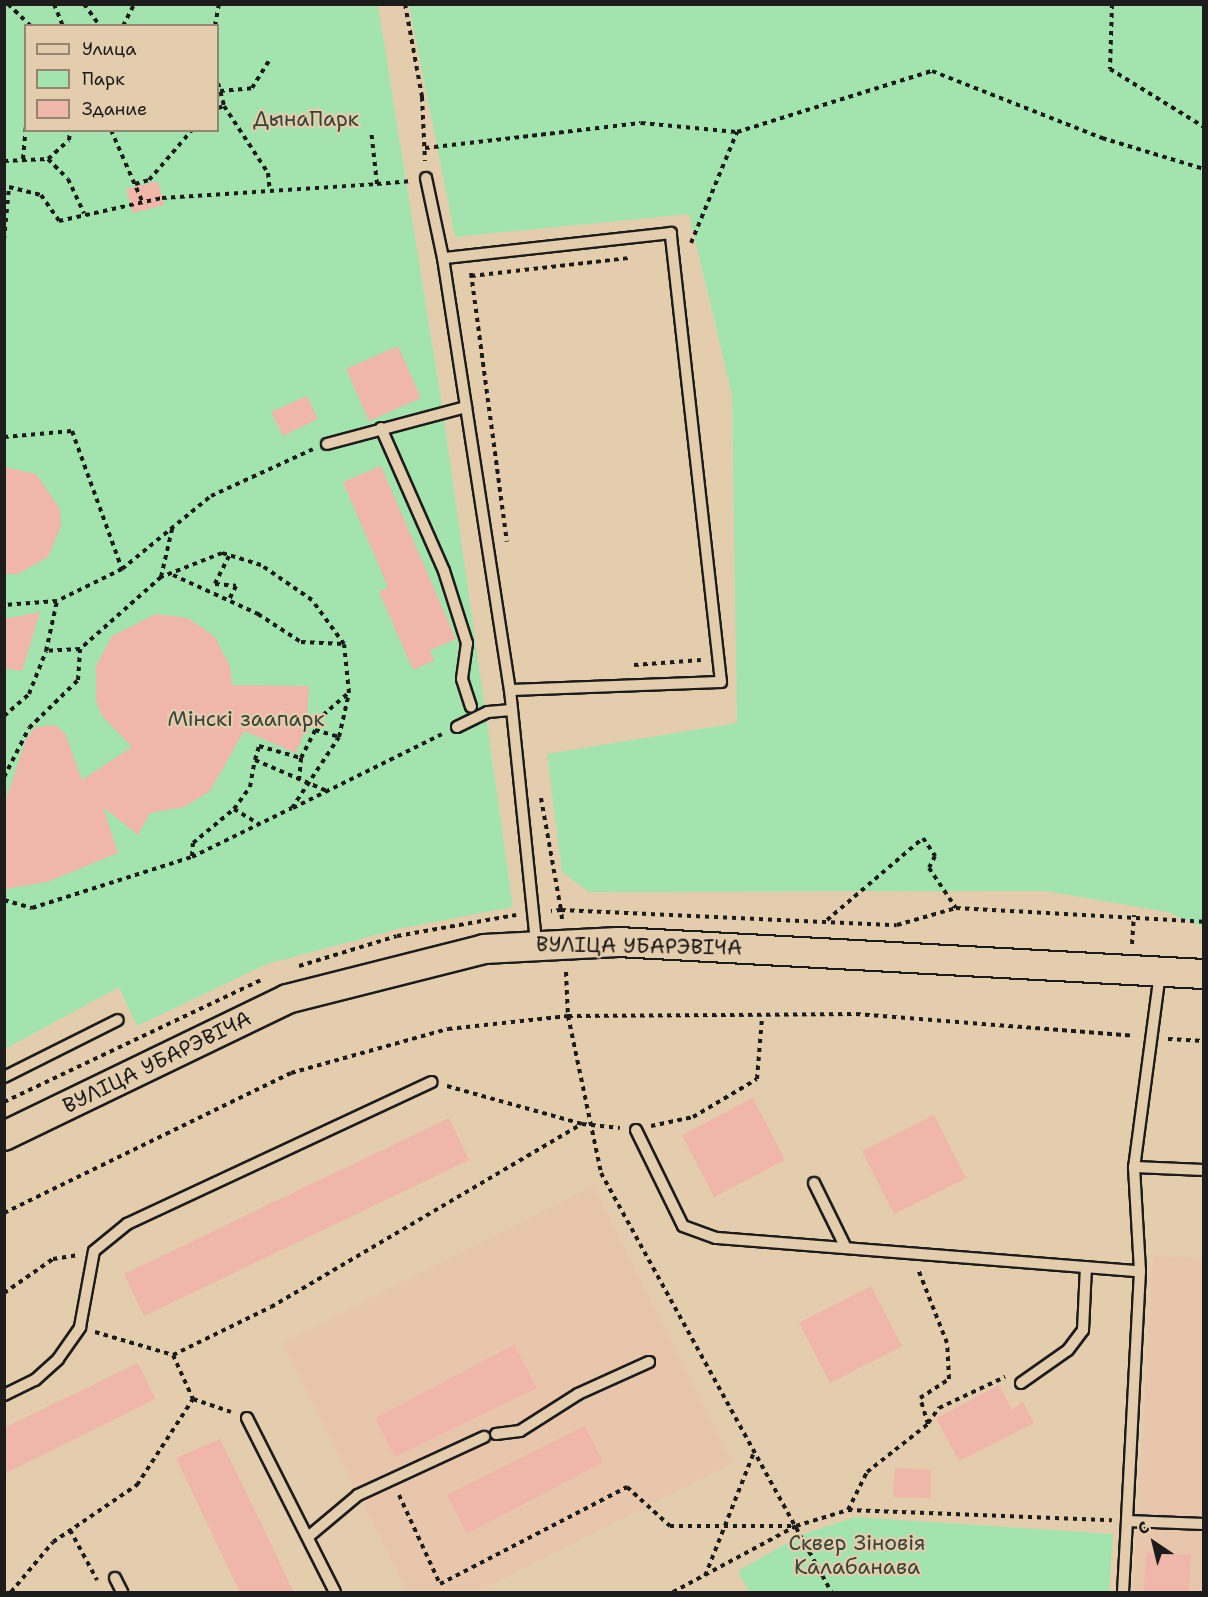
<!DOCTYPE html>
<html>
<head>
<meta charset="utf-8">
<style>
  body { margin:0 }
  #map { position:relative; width:1208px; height:1597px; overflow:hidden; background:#e4cdad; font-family:"Shantell Sans",sans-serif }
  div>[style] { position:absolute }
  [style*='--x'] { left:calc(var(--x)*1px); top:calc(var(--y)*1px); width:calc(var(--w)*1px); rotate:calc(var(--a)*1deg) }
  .built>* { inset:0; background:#e8c6ac }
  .green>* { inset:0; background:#a3e4ae }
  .building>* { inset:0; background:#f0b6a9 }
  .path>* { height:4px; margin-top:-2px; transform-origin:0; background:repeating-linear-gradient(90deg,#1c1c1c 0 4.5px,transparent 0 9px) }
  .roads { filter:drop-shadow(2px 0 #1c1c1c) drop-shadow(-2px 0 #1c1c1c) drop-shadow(0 2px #1c1c1c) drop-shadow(0 -2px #1c1c1c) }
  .service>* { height:10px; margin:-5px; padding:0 5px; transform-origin:5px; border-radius:5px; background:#e4cdad }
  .secondary>* { height:28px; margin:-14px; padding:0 14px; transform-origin:14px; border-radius:14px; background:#e4cdad }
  span { translate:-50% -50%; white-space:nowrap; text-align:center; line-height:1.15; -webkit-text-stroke:4.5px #e4cdad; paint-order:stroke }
  .park-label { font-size:21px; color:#374439 }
  .street-label { font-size:21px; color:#1c1c1c }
  .frame { position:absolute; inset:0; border:6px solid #1c1c1c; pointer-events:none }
  .legend { position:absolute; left:24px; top:24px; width:195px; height:108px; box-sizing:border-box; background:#e4cdad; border:2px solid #948673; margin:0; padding:8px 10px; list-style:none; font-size:18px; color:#1c1c1c }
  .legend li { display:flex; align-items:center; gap:12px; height:30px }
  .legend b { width:30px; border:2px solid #948673 }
  .north { position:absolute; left:1124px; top:1513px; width:60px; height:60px; -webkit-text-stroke:4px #e4cdad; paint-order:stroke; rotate:325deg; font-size:16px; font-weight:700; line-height:24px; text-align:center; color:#1c1c1c }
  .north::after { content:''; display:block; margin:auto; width:21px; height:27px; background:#1c1c1c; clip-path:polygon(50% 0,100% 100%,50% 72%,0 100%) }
</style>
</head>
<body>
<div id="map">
  <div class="built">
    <div style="clip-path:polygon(594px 1186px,733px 1463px,476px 1592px,407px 1592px,282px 1343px)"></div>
    <div style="clip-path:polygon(1153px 1256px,1203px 1258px,1203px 1592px,1133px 1592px)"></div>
  </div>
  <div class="green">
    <div style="clip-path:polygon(evenodd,5px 5px,378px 5px,443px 412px,513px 907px,398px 929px,267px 964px,137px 1026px,119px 987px,5px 1049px,5px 5px,26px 26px,218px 26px,218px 130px,26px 130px,26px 26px)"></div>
    <div style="clip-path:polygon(409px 5px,1203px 5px,1203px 927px,1167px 912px,1046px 891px,589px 892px,562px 872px,547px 754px,737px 723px,732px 395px,689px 214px,455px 237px)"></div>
    <div style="clip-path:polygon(855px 1517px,1113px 1534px,1109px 1592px,749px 1592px,738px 1571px,801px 1535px)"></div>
  </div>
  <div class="building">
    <div style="clip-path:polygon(158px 181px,164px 205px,133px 213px,126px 189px)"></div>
    <div style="clip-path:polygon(398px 346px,421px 398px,369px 421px,346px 369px)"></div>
    <div style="clip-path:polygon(307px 396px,318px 419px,283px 436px,271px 412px)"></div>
    <div style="clip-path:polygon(381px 466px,456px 639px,430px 650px,434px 661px,413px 670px,379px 592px,388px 587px,343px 482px)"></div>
    <div style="clip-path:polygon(4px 467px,36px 474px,60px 509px,61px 526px,48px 557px,18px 574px,4px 574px)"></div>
    <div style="clip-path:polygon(40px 612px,22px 671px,4px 668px,4px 619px)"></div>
    <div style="clip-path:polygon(156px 614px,188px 618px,215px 637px,230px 666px,232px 685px,309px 686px,307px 724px,296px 753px,244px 731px,210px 791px,184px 807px,150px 813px,138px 835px,103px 807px,118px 853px,47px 882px,4px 889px,4px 805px,26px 740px,35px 727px,55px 725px,65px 733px,82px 780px,132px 747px,102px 716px,96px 700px,96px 666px,112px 636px)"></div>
    <div style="clip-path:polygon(753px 1098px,785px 1160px,714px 1197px,682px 1135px)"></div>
    <div style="clip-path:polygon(934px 1115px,966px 1178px,894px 1214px,862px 1151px)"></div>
    <div style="clip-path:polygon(449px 1118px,469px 1160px,144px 1316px,124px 1274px)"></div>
    <div style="clip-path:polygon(871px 1286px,902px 1346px,830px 1383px,799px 1323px)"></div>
    <div style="clip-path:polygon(514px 1345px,537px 1388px,395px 1457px,375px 1418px)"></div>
    <div style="clip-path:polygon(138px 1363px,155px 1399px,4px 1474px,4px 1428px)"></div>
    <div style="clip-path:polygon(999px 1385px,1012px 1410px,1023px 1402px,1034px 1423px,959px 1461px,936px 1418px)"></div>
    <div style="clip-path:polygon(585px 1426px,603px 1462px,467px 1534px,447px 1495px)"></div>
    <div style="clip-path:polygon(220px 1439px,262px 1525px,294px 1593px,240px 1593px,176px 1458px)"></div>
    <div style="clip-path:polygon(895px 1468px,931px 1470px,931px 1498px,893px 1497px)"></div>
    <div style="clip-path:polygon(1146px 1553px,1191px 1555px,1189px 1593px,1144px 1593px)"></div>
  </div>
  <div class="path">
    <div style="--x:8;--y:4;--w:32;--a:44"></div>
    <div style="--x:54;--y:4;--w:24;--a:68"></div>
    <div style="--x:84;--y:4;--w:27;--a:54"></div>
    <div style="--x:405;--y:4;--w:95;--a:79.6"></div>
    <div style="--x:422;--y:97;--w:64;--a:87.3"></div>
    <div style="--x:1112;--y:4;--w:65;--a:91.8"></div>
    <div style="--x:1110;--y:69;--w:110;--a:31.7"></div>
    <div style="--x:123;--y:26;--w:25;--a:-63"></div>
    <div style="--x:215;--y:26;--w:22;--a:-80"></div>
    <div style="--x:218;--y:83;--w:24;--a:75"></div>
    <div style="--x:224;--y:106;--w:80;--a:56.7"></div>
    <div style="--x:268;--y:173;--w:18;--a:84"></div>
    <div style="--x:220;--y:91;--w:32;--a:-5"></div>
    <div style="--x:252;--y:88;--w:34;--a:-58"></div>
    <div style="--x:218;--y:108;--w:6;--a:-18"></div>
    <div style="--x:111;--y:130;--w:77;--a:66.4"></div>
    <div style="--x:425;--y:148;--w:217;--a:-6.6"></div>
    <div style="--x:641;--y:123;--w:96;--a:5.4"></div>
    <div style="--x:737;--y:132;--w:204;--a:-17.4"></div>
    <div style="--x:932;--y:71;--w:183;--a:21.5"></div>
    <div style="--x:1102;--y:138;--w:107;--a:16.9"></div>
    <div style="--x:23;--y:159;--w:35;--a:-85"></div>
    <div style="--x:48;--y:159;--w:28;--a:-42"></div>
    <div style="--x:69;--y:140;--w:10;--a:-84"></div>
    <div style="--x:4;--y:161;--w:44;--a:-2.6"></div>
    <div style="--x:48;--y:159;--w:28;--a:45"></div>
    <div style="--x:68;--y:179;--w:38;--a:65"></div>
    <div style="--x:135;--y:184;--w:15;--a:-16"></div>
    <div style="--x:149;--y:180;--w:66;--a:-49.3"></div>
    <div style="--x:377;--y:184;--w:32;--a:-5"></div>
    <div style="--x:4;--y:240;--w:53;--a:-84.6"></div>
    <div style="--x:9;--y:187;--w:33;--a:14"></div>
    <div style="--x:41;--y:195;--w:32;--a:55"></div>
    <div style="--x:59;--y:221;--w:106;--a:-12.6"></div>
    <div style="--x:162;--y:198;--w:215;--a:-3.7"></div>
    <div style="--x:377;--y:184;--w:54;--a:-96.3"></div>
    <div style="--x:691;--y:243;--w:120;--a:-67.5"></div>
    <div style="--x:471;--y:273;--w:271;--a:82.4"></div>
    <div style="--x:471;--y:276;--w:158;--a:-6.5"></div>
    <div style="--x:4;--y:437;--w:68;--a:-5"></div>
    <div style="--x:72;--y:431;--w:147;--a:70.1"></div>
    <div style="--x:122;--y:569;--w:72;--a:153.8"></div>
    <div style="--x:57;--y:601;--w:53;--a:175.7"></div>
    <div style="--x:229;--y:556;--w:31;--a:117"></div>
    <div style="--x:215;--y:584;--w:21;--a:5"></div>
    <div style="--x:236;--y:586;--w:16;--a:117"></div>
    <div style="--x:122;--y:569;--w:115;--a:-39.4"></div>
    <div style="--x:211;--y:496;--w:112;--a:-24.7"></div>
    <div style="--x:173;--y:575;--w:94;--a:24.6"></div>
    <div style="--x:258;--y:614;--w:51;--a:33.1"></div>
    <div style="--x:301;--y:642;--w:43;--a:2.7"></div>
    <div style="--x:161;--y:577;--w:53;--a:-77"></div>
    <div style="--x:634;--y:665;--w:67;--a:-4.3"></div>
    <div style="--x:4;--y:716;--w:33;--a:-41"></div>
    <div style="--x:29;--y:694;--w:46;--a:-68.4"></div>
    <div style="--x:46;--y:651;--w:51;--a:-77.6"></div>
    <div style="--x:315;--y:730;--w:25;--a:16"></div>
    <div style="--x:301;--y:758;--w:48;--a:-62.9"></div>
    <div style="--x:323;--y:715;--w:32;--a:-41"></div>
    <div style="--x:255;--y:760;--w:15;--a:-74"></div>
    <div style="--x:259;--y:746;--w:44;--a:15.9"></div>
    <div style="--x:301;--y:758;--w:22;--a:95"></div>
    <div style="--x:4;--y:777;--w:55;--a:-63"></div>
    <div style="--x:29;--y:728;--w:69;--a:-44.4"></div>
    <div style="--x:78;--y:680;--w:31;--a:-86"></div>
    <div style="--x:541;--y:798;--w:114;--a:79.9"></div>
    <div style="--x:561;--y:910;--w:10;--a:174"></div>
    <div style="--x:293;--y:808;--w:166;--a:-26.4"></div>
    <div style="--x:234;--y:809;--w:29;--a:31"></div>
    <div style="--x:192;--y:856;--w:13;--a:-86"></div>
    <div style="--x:193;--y:843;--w:53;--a:-39.7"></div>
    <div style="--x:234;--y:809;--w:27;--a:-54"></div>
    <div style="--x:250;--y:787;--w:27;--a:-80"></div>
    <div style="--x:255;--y:760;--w:78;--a:23.3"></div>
    <div style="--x:4;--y:900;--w:29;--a:16"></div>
    <div style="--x:32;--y:908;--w:168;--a:-17.7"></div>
    <div style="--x:192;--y:857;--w:111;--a:-26.1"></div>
    <div style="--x:292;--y:808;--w:85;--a:-56.5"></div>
    <div style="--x:339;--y:737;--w:45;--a:-77.2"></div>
    <div style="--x:349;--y:693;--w:49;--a:-95.8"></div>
    <div style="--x:344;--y:644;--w:54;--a:-126"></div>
    <div style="--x:312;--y:600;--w:62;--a:-145.5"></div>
    <div style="--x:261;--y:565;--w:41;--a:-162.9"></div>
    <div style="--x:222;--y:553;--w:66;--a:158.5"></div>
    <div style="--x:161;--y:577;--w:108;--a:138.4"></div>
    <div style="--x:80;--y:649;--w:34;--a:177"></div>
    <div style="--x:562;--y:919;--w:9;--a:-96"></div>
    <div style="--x:561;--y:910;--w:336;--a:2.6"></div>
    <div style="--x:897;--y:925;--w:61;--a:-16.1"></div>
    <div style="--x:956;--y:908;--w:248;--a:3.2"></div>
    <div style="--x:827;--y:920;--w:126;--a:-40.5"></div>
    <div style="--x:923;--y:838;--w:22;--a:56"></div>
    <div style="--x:935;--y:856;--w:13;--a:117"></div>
    <div style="--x:929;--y:868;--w:48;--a:56"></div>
    <div style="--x:1132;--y:944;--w:29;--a:-86"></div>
    <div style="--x:299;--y:966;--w:102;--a:-17"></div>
    <div style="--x:397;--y:936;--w:121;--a:-10"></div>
    <div style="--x:566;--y:972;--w:44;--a:87.4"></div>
    <div style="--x:568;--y:1016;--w:160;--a:78.1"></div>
    <div style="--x:601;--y:1173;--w:478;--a:61.2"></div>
    <div style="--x:1168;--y:1039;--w:36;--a:3"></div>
    <div style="--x:447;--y:1086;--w:140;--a:15.7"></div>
    <div style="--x:582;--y:1124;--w:38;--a:6"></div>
    <div style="--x:4;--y:1102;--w:284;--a:-25.4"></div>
    <div style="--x:651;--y:1126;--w:43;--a:-12.1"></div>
    <div style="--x:693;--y:1117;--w:74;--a:-30.7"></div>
    <div style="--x:757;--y:1079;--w:61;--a:-85.3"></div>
    <div style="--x:4;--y:1213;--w:319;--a:-26"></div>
    <div style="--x:291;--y:1073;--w:163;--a:-15.7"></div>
    <div style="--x:448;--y:1029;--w:121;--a:-6.2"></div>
    <div style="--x:568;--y:1016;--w:288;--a:-0.4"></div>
    <div style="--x:856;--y:1014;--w:278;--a:4.5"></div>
    <div style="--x:4;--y:1293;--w:60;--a:-34.8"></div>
    <div style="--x:53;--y:1259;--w:24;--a:-9"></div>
    <div style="--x:95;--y:1332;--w:81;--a:16.4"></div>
    <div style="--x:173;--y:1355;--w:48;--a:65.6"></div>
    <div style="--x:173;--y:1355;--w:109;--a:-26.1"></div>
    <div style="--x:271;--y:1307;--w:361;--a:-30.5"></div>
    <div style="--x:928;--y:1423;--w:19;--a:-54"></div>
    <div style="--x:939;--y:1408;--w:73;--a:-25.2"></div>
    <div style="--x:399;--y:1495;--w:98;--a:65.3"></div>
    <div style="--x:440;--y:1584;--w:211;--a:-27.4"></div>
    <div style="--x:627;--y:1487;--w:58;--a:42.2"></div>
    <div style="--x:670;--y:1526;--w:125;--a:0"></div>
    <div style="--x:848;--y:1510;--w:42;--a:-63.4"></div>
    <div style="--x:867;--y:1472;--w:78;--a:-38.2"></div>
    <div style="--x:928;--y:1424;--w:27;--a:-107"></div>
    <div style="--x:920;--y:1398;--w:35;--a:-33"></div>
    <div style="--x:949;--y:1379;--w:36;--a:-93"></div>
    <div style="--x:947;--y:1343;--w:79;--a:-111.4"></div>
    <div style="--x:70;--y:1530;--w:57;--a:61.6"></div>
    <div style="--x:705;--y:1576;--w:133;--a:-68.4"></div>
    <div style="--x:11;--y:1592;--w:65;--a:-50"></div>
    <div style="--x:53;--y:1542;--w:102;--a:-34.2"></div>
    <div style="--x:137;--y:1485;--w:103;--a:-56.9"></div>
    <div style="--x:193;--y:1399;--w:40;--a:18.9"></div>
    <div style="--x:673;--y:1592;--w:140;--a:-28.2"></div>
    <div style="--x:796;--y:1526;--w:54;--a:-17.1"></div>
    <div style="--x:848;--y:1510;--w:264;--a:2.2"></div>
  </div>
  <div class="roads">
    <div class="service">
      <div style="--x:426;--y:178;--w:82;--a:78"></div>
      <div style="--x:381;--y:428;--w:156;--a:66.2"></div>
      <div style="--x:444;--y:571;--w:76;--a:72.3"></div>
      <div style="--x:467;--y:643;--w:36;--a:98"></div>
      <div style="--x:462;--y:679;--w:29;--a:72"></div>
      <div style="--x:327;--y:444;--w:144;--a:-14.9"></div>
      <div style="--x:510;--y:690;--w:211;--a:-2.2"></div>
      <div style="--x:721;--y:682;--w:452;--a:-96.4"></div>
      <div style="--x:671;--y:233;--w:229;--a:173.7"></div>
      <div style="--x:443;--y:258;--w:437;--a:81.2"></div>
      <div style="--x:510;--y:690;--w:254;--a:84.1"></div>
      <div style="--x:457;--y:727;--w:34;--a:-26"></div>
      <div style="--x:488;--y:712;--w:23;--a:-5"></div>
      <div style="--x:1160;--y:973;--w:196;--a:97.6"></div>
      <div style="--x:1134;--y:1167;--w:104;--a:86.7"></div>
      <div style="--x:1140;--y:1271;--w:250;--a:93"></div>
      <div style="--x:1127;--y:1521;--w:77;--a:2.2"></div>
      <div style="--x:4;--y:1077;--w:127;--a:-26.6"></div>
      <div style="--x:636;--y:1130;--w:107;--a:63.9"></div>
      <div style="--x:683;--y:1226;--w:35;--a:20"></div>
      <div style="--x:716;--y:1238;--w:425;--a:4.5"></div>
      <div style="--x:1134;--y:1167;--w:70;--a:2.5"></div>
      <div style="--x:814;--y:1183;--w:68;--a:63.8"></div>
      <div style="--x:1021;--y:1383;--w:57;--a:-35.1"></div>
      <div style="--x:1068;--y:1350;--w:25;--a:-53"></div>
      <div style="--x:1083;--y:1330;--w:63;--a:-87.3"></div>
      <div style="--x:4;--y:1395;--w:34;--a:-26"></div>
      <div style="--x:35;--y:1380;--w:31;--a:-42"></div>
      <div style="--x:58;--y:1359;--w:39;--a:-55"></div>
      <div style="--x:80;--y:1327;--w:77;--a:-79.6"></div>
      <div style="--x:94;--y:1251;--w:43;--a:-39.3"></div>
      <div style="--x:127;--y:1224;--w:336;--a:-25"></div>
      <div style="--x:247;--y:1418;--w:195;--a:63.2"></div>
      <div style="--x:496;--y:1434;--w:24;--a:-7"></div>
      <div style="--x:520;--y:1431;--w:69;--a:-32.5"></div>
      <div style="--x:578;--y:1394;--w:78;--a:-24.3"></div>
      <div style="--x:308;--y:1537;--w:65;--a:-40"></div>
      <div style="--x:358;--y:1495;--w:139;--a:-24.7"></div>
      <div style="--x:115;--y:1578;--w:16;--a:63"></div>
      <div style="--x:1123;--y:1592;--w:71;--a:-86.8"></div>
    </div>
    <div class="secondary">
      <div style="--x:4;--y:1136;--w:314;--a:-25.8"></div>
      <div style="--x:287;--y:999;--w:203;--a:-14.2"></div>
      <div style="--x:484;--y:949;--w:134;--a:-3"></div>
      <div style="--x:618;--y:942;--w:587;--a:3.13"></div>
    </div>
  </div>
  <div class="park-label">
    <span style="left:306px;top:119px">ДынаПарк</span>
    <span style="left:246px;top:719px">Мінскі заапарк</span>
    <span style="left:857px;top:1555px">Сквер Зіновія<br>Калабанава</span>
  </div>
  <div class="street-label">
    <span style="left:639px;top:946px;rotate:1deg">ВУЛІЦА УБАРЭВІЧА</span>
    <span style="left:157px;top:1062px;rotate:-26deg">ВУЛІЦА УБАРЭВІЧА</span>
  </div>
  <div class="frame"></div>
  <ul class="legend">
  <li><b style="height:8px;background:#e4cdad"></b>Улица</li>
  <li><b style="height:16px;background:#a3e4ae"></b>Парк</li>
  <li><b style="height:16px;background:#f0b6a9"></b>Здание</li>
  </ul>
  <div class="north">С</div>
</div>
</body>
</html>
